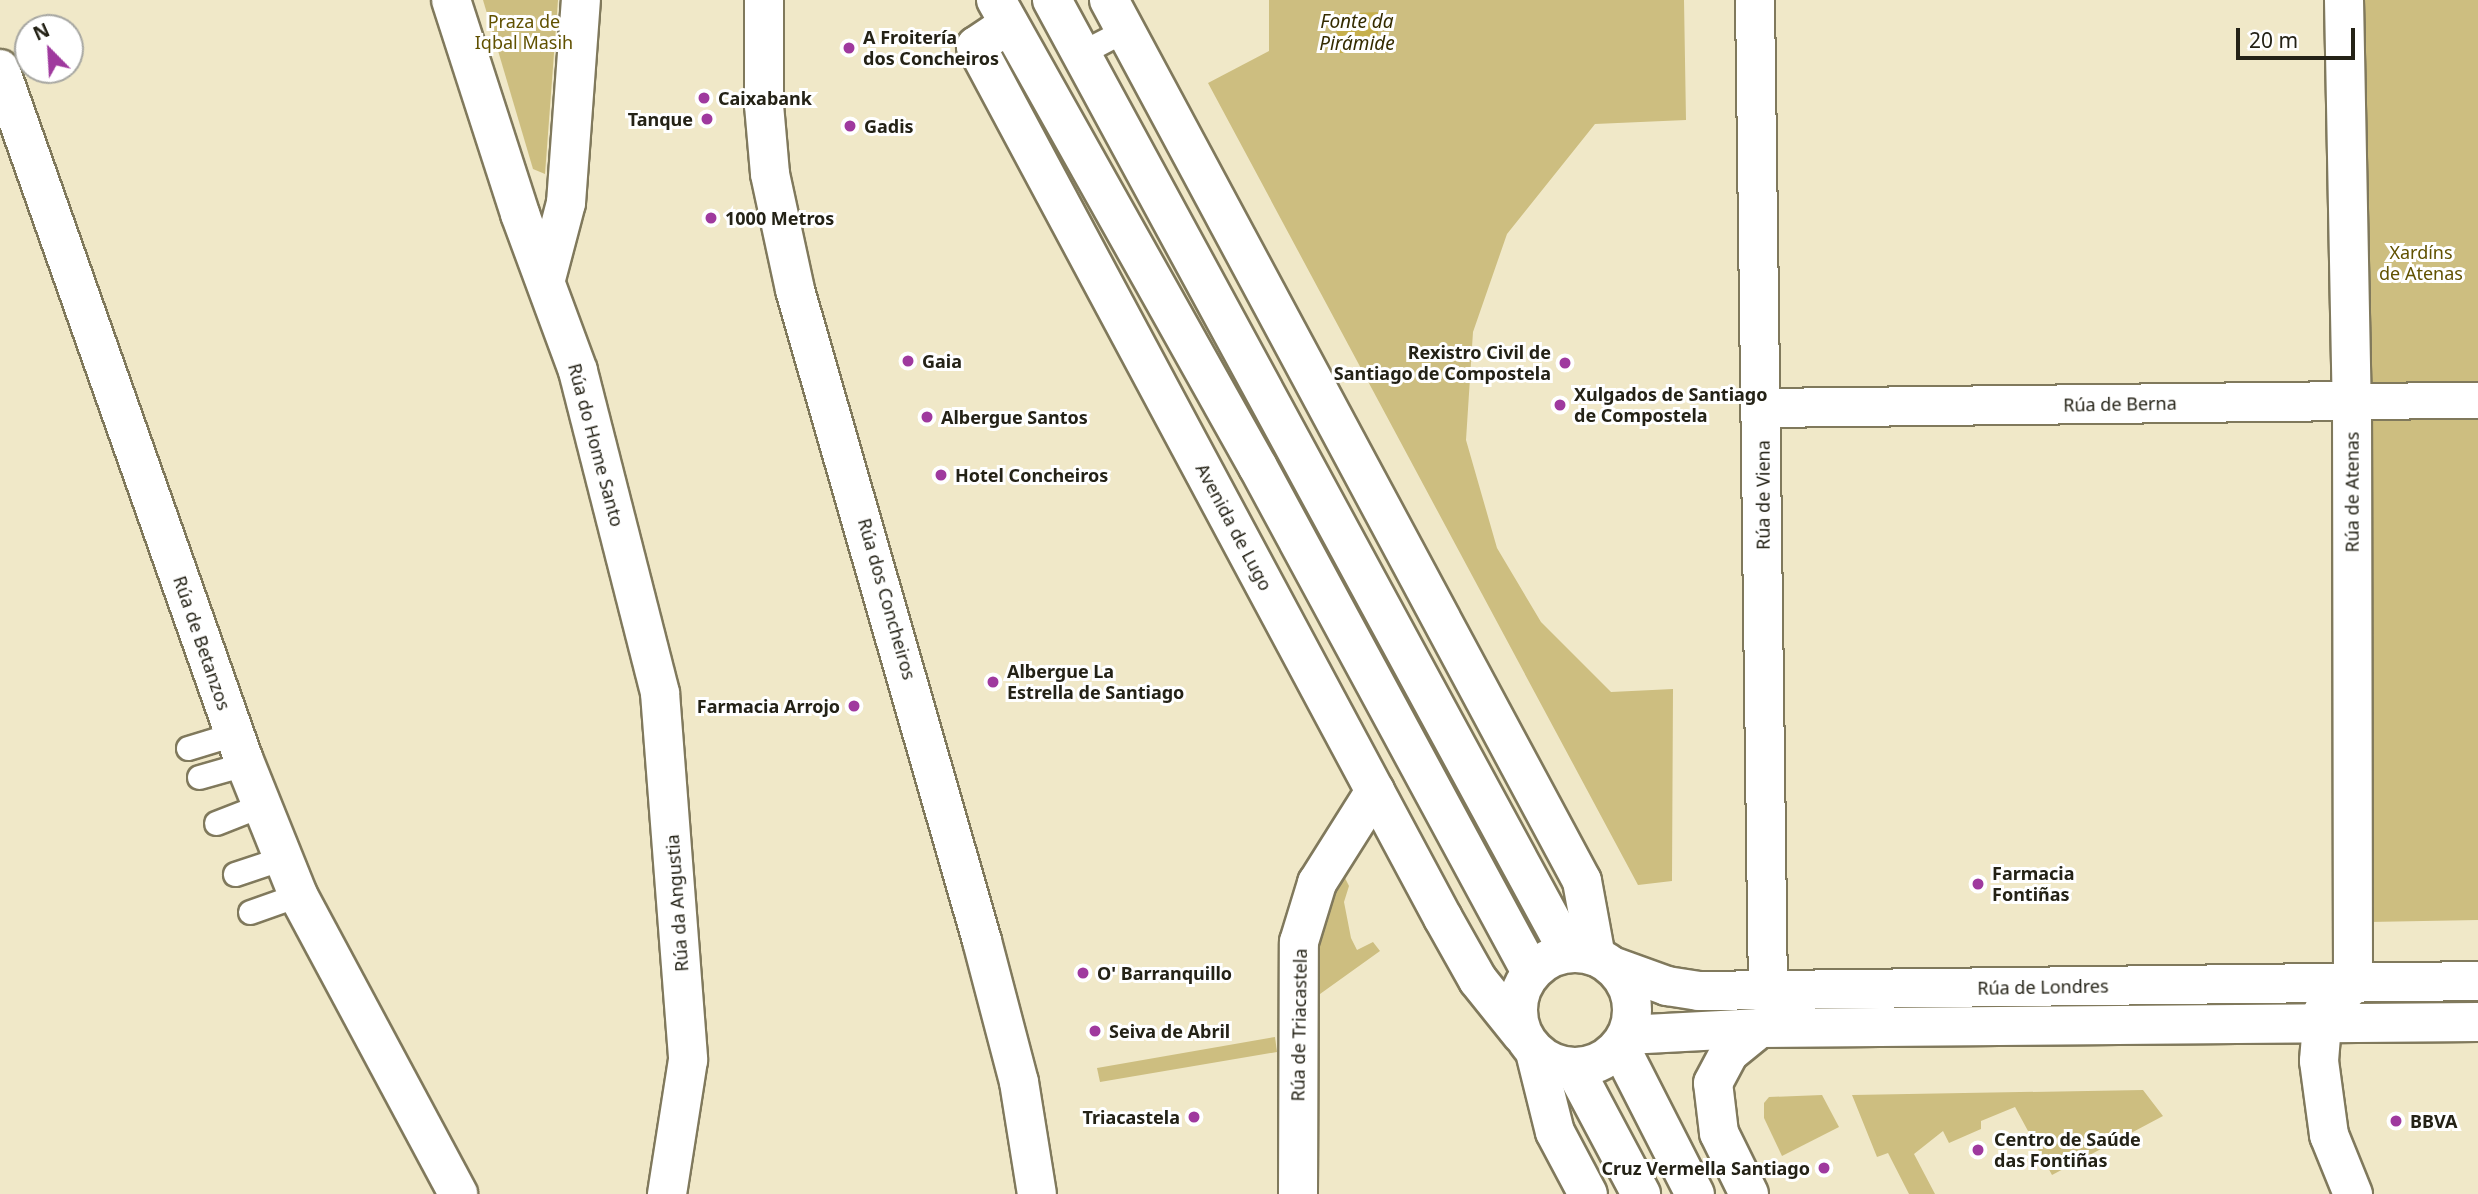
<!DOCTYPE html>
<html>
<head>
<meta charset="utf-8">
<style>
  body { margin:0 }
  #map { position:relative; width:2478px; height:1194px; overflow:hidden; background:#f0e8c8; font-family:"Noto Sans",sans-serif }
  div>[style] { position:absolute }
  [style*='--x'] { left:calc(var(--x)*1px); top:calc(var(--y)*1px); width:calc(var(--w)*1px); rotate:calc(var(--a)*1deg) }
  .green>* { inset:0; background:#cdbe80 }
  .water>* { inset:0; background:#c6af4c }
  .roads { filter:drop-shadow(2px 0 #80795c) drop-shadow(-2px 0 #80795c) drop-shadow(0 2px #80795c) drop-shadow(0 -2px #80795c) }
  .service>* { height:23px; margin:-11.5px; padding:0 11.5px; transform-origin:11.5px; border-radius:11.5px; background:#fff }
  .pedestrian>* { height:35px; margin:-17.5px; padding:0 17.5px; transform-origin:17.5px; border-radius:17.5px; background:#fff }
  .minor>* { height:38px; margin:-19px; padding:0 19px; transform-origin:19px; border-radius:19px; background:#fff }
  .primary>* { height:38px; margin:-19px; padding:0 19px; transform-origin:19px; border-radius:19px; background:#fff }
  .primary>.ring { margin:-19px; padding:0; box-sizing:content-box; background:none; border:38px solid #fff; border-radius:50% }
  .dots>* { width:19px; height:19px; translate:-50% -50%; box-sizing:border-box; border:4px solid #fff; border-radius:50% }
  span { translate:-50% -50%; white-space:nowrap; text-align:center; line-height:1.15; -webkit-text-stroke:6px #fff; paint-order:stroke }
  .park-label { font-size:18px; color:#615100 }
  .poi-label { font-size:18px; color:#242216; font-weight:700 }
  .left { translate:0 -50%; text-align:left }
  .right { translate:-100% -50%; text-align:right }
  .street-label { font-size:18px; color:#242216 }
  .water-label { font-size:19px; color:#342b00; font-style:italic }
  .north { position:absolute; left:14px; top:14px; width:70px; height:70px; box-sizing:border-box; background:#fff; border:2px solid #a7a7a2; border-radius:50%; rotate:336deg; font-size:19px; font-weight:700; line-height:28px; text-align:center; color:#242216 }
  .north::after { content:''; display:block; margin:auto; width:24px; height:32px; background:#9f399e; clip-path:polygon(50% 0,100% 100%,50% 72%,0 100%) }
  .scale { position:absolute; left:2236px; top:28px; width:119px; height:32px; box-sizing:border-box; border:4px solid #242216; border-top:0; padding-left:9px; font-size:21px; line-height:24px; white-space:nowrap; color:#242216; -webkit-text-stroke:5px #fff; paint-order:stroke }
</style>
</head>
<body>
<div id="map">
  <div class="green">
    <div style="clip-path:polygon(483px 0,558px 0,545px 174px,533px 169px)"></div>
    <div style="clip-path:polygon(1269px 0,1684px 0,1686px 120px,1595px 124px,1507px 234px,1473px 332px,1466px 440px,1497px 548px,1541px 622px,1611px 692px,1673px 689px,1672px 881px,1638px 885px,1208px 83px,1269px 51px)"></div>
    <div style="clip-path:polygon(2363px 0,2478px 0,2478px 920px,2369px 922px)"></div>
    <div style="clip-path:polygon(1340px 868px,1349px 886px,1344px 902px,1351px 938px,1357px 950px,1373px 942px,1380px 951px,1320px 994px,1316px 942px)"></div>
    <div style="clip-path:polygon(1275px 1037px,1277px 1052px,1100px 1082px,1097px 1068px)"></div>
    <div style="clip-path:polygon(2143px 1090px,2163px 1116px,2052px 1175px,2015px 1107px,1981px 1121px,1981px 1129px,1949px 1143px,1943px 1131px,1914px 1154px,1935px 1194px,1909px 1194px,1888px 1153px,1877px 1157px,1852px 1095px)"></div>
    <div style="clip-path:polygon(1822px 1095px,1839px 1127px,1782px 1156px,1764px 1118px,1764px 1103px,1769px 1097px)"></div>
  </div>
  <div class="water">
    <div style="clip-path:polygon(1378px 12px,1378px 53px,1337px 53px,1336px 14px)"></div>
  </div>
  <div class="roads">
    <div class="service">
      <div style="--x:1081;--y:53;--w:50;--a:-27.6"></div>
      <div style="--x:188;--y:748;--w:48;--a:-16.9"></div>
      <div style="--x:199;--y:777;--w:48;--a:-15.8"></div>
      <div style="--x:216;--y:823;--w:49;--a:-21.4"></div>
      <div style="--x:235;--y:874;--w:51;--a:-18.4"></div>
      <div style="--x:250;--y:912;--w:51;--a:-19.5"></div>
    </div>
    <div class="pedestrian">
      <div style="--x:2352;--y:401;--w:126;--a:-0.5"></div>
    </div>
    <div class="minor">
      <div style="--x:451;--y:0;--w:225;--a:72.1"></div>
      <div style="--x:520;--y:214;--w:167;--a:69.7"></div>
      <div style="--x:578;--y:371;--w:332;--a:75.7"></div>
      <div style="--x:660;--y:693;--w:368;--a:85.6"></div>
      <div style="--x:688;--y:1060;--w:136;--a:98.9"></div>
      <div style="--x:764;--y:0;--w:105;--a:90"></div>
      <div style="--x:764;--y:105;--w:69;--a:85"></div>
      <div style="--x:770;--y:174;--w:119;--a:77.8"></div>
      <div style="--x:795;--y:290;--w:677;--a:73.97"></div>
      <div style="--x:982;--y:941;--w:146;--a:75.3"></div>
      <div style="--x:1019;--y:1082;--w:113;--a:80.9"></div>
      <div style="--x:1109;--y:0;--w:1000;--a:61.77"></div>
      <div style="--x:1582;--y:881;--w:77;--a:79.6"></div>
      <div style="--x:1755;--y:0;--w:990;--a:89.25"></div>
      <div style="--x:2344;--y:0;--w:401;--a:88.9"></div>
      <div style="--x:2352;--y:401;--w:583;--a:89.9"></div>
      <div style="--x:2353;--y:984;--w:41;--a:137"></div>
      <div style="--x:2323;--y:1012;--w:49;--a:94.7"></div>
      <div style="--x:2319;--y:1061;--w:75;--a:82.3"></div>
      <div style="--x:2329;--y:1135;--w:64;--a:67.9"></div>
      <div style="--x:1009;--y:24;--w:40;--a:146"></div>
      <div style="--x:976;--y:46;--w:989;--a:61.83"></div>
      <div style="--x:1443;--y:918;--w:71;--a:60.6"></div>
      <div style="--x:1478;--y:980;--w:70;--a:51.3"></div>
      <div style="--x:0;--y:69;--w:731;--a:70.57"></div>
      <div style="--x:243;--y:758;--w:148;--a:68.1"></div>
      <div style="--x:298;--y:895;--w:339;--a:61.8"></div>
      <div style="--x:546;--y:279;--w:79;--a:-75.3"></div>
      <div style="--x:566;--y:203;--w:204;--a:-85.8"></div>
      <div style="--x:1763;--y:408;--w:589;--a:-0.68"></div>
      <div style="--x:1612;--y:966;--w:59;--a:20"></div>
      <div style="--x:1667;--y:986;--w:31;--a:9"></div>
      <div style="--x:1698;--y:991;--w:780;--a:-0.73"></div>
      <div style="--x:1627;--y:1035;--w:133;--a:-3"></div>
      <div style="--x:1760;--y:1028;--w:718;--a:-0.48"></div>
      <div style="--x:1535;--y:1052;--w:82;--a:76"></div>
      <div style="--x:1555;--y:1132;--w:70;--a:62"></div>
      <div style="--x:1298;--y:1194;--w:252;--a:-89.8"></div>
      <div style="--x:1299;--y:942;--w:62;--a:-73"></div>
      <div style="--x:1317;--y:883;--w:109;--a:-57.8"></div>
      <div style="--x:1749;--y:1194;--w:68;--a:-116.2"></div>
      <div style="--x:1719;--y:1133;--w:50;--a:-96.8"></div>
      <div style="--x:1713;--y:1083;--w:34;--a:-62"></div>
      <div style="--x:1729;--y:1053;--w:40;--a:-39"></div>
    </div>
    <div class="primary">
      <div style="--x:996;--y:0;--w:535;--a:60.71"></div>
      <div style="--x:1258;--y:467;--w:574;--a:61.6"></div>
      <div style="--x:1052;--y:0;--w:1084;--a:61.52"></div>
      <div class="ring" style="left:1518px;top:953px;width:76px;height:76px"></div>
      <div style="--x:1620;--y:1047;--w:165;--a:63"></div>
      <div style="--x:1574;--y:1068;--w:143;--a:62"></div>
    </div>
  </div>
  <div class="dots">
    <div style="left:849px;top:48px;background:#9f399e"></div>
    <div style="left:704px;top:98px;background:#9f399e"></div>
    <div style="left:707px;top:119px;background:#9f399e"></div>
    <div style="left:850px;top:126px;background:#9f399e"></div>
    <div style="left:711px;top:218px;background:#9f399e"></div>
    <div style="left:908px;top:361px;background:#9f399e"></div>
    <div style="left:1565px;top:363px;background:#9f399e"></div>
    <div style="left:1560px;top:405px;background:#9f399e"></div>
    <div style="left:927px;top:417px;background:#9f399e"></div>
    <div style="left:941px;top:475px;background:#9f399e"></div>
    <div style="left:993px;top:682px;background:#9f399e"></div>
    <div style="left:854px;top:706px;background:#9f399e"></div>
    <div style="left:1978px;top:884px;background:#9f399e"></div>
    <div style="left:1083px;top:973px;background:#9f399e"></div>
    <div style="left:1095px;top:1031px;background:#9f399e"></div>
    <div style="left:1194px;top:1117px;background:#9f399e"></div>
    <div style="left:2396px;top:1121px;background:#9f399e"></div>
    <div style="left:1978px;top:1150px;background:#9f399e"></div>
    <div style="left:1824px;top:1168px;background:#9f399e"></div>
  </div>
  <div class="park-label">
    <span style="left:524px;top:32px">Praza de<br>Iqbal Masih</span>
    <span style="left:2421px;top:263px">Xardíns<br>de Atenas</span>
  </div>
  <div class="poi-label">
    <span class="left" style="left:863px;top:48px">A Froitería<br>dos Concheiros</span>
    <span class="left" style="left:718px;top:98px">Caixabank</span>
    <span class="right" style="left:693px;top:119px">Tanque</span>
    <span class="left" style="left:864px;top:126px">Gadis</span>
    <span class="left" style="left:725px;top:218px">1000 Metros</span>
    <span class="right" style="left:1551px;top:363px">Rexistro Civil de<br>Santiago de Compostela</span>
    <span class="left" style="left:922px;top:361px">Gaia</span>
    <span class="left" style="left:1574px;top:405px">Xulgados de Santiago<br>de Compostela</span>
    <span class="left" style="left:941px;top:417px">Albergue Santos</span>
    <span class="left" style="left:955px;top:475px">Hotel Concheiros</span>
    <span class="left" style="left:1007px;top:682px">Albergue La<br>Estrella de Santiago</span>
    <span class="right" style="left:840px;top:706px">Farmacia Arrojo</span>
    <span class="left" style="left:1992px;top:884px">Farmacia<br>Fontiñas</span>
    <span class="left" style="left:1097px;top:973px">O' Barranquillo</span>
    <span class="left" style="left:1109px;top:1031px">Seiva de Abril</span>
    <span class="right" style="left:1180px;top:1117px">Triacastela</span>
    <span class="left" style="left:2410px;top:1121px">BBVA</span>
    <span class="left" style="left:1994px;top:1150px">Centro de Saúde<br>das Fontiñas</span>
    <span class="right" style="left:1810px;top:1168px">Cruz Vermella Santiago</span>
  </div>
  <div class="street-label">
    <span style="left:2120px;top:404px;rotate:-1deg">Rúa de Berna</span>
    <span style="left:596px;top:445px;rotate:75deg">Rúa do Home Santo</span>
    <span style="left:2352px;top:492px;rotate:-90deg">Rúa de Atenas</span>
    <span style="left:1763px;top:495px;rotate:-90deg">Rúa de Viena</span>
    <span style="left:1234px;top:527px;rotate:62deg">Avenida de Lugo</span>
    <span style="left:887px;top:599px;rotate:74deg">Rúa dos Concheiros</span>
    <span style="left:202px;top:643px;rotate:71deg">Rúa de Betanzos</span>
    <span style="left:677px;top:903px;rotate:-94deg">Rúa da Angustia</span>
    <span style="left:2043px;top:987px;rotate:-1deg">Rúa de Londres</span>
    <span style="left:1299px;top:1025px;rotate:-89deg">Rúa de Triacastela</span>
  </div>
  <div class="water-label">
    <span style="left:1357px;top:33px">Fonte da<br>Pirámide</span>
  </div>
  <div class="north">N</div>
  <div class="scale">20 m</div>
</div>
</body>
</html>
